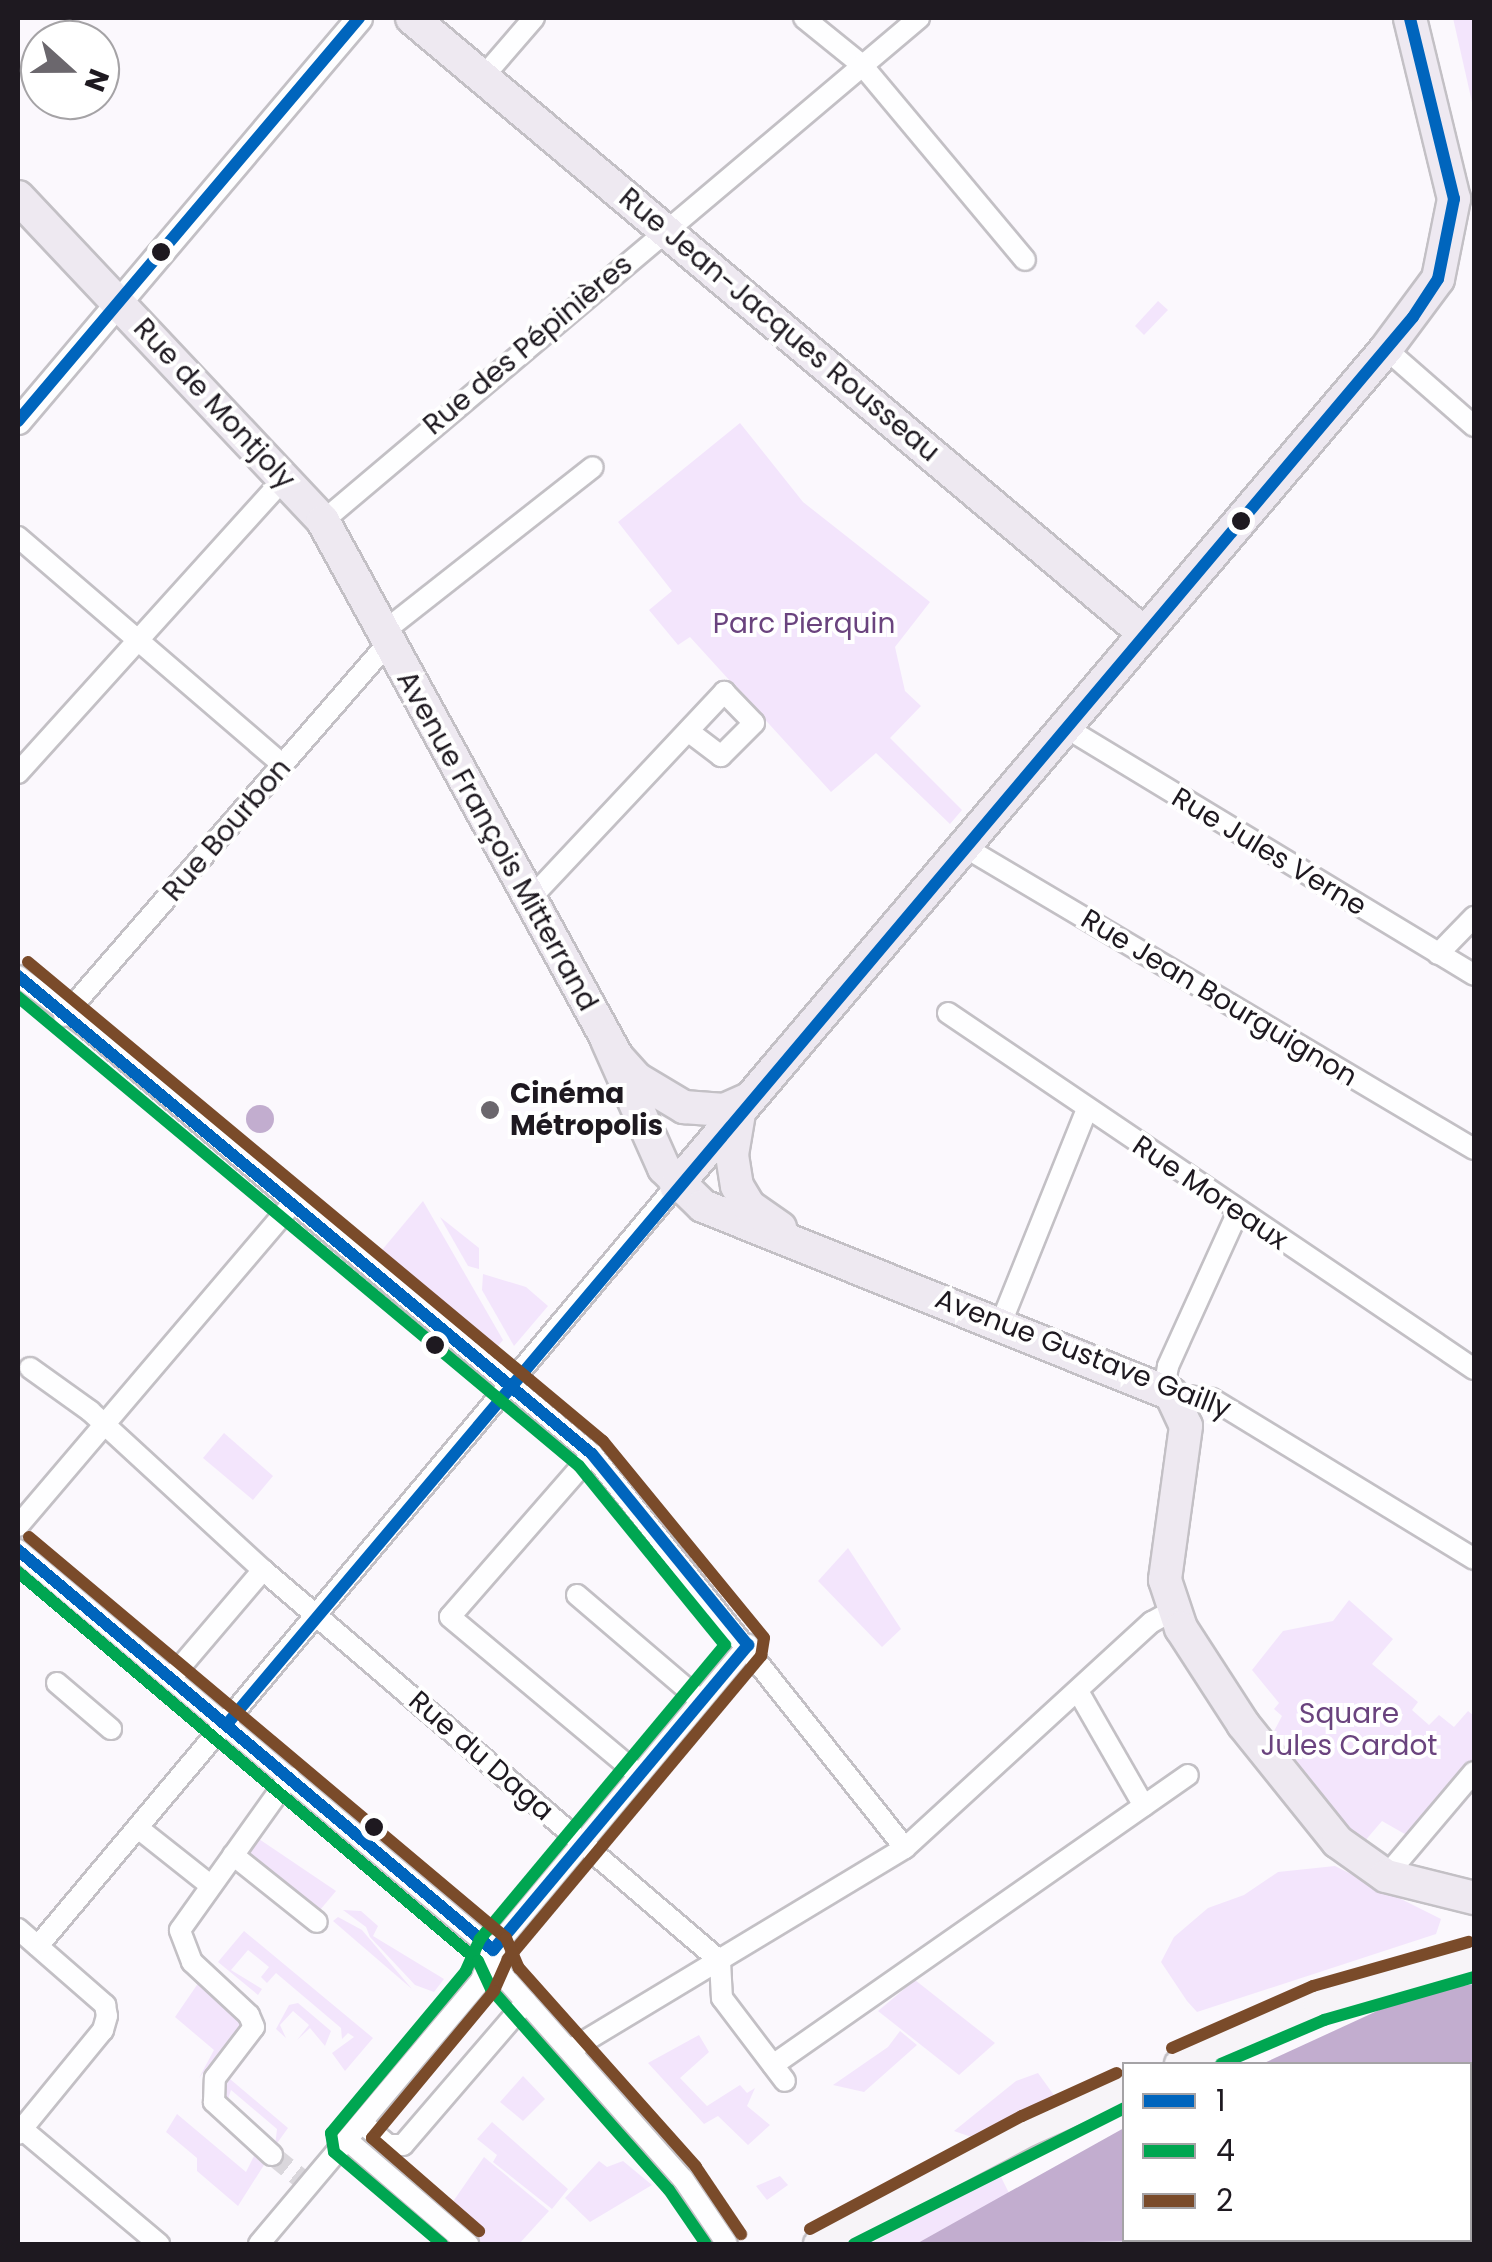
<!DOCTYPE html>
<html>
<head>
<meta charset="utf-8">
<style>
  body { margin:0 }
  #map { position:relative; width:1492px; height:2262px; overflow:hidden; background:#fbf8fd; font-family:Poppins,sans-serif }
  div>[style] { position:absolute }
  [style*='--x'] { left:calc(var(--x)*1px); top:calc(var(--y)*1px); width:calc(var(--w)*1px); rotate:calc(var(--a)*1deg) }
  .green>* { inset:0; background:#f3e5fc }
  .water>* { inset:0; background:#c2adcf }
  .round { border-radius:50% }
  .minor-tunnel>* { height:20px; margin-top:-10px; transform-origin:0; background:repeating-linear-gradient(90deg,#dad7dc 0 20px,transparent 0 30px) }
  .roads { filter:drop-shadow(2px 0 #c3c0c5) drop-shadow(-2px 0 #c3c0c5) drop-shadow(0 2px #c3c0c5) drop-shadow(0 -2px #c3c0c5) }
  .minor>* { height:20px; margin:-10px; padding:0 10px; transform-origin:10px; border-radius:10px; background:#fefeff }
  .tertiary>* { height:25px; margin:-12.5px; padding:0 12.5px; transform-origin:12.5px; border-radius:12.5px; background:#fefeff }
  .secondary>* { height:28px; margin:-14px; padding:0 14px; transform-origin:14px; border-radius:14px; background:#f7f4f8 }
  .primary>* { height:32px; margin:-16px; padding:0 16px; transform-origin:16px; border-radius:16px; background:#eee9f1 }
  .bus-1>* { height:12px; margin:-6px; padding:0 6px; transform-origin:6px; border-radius:6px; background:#0065bd }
  .bus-2>* { height:12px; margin:-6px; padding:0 6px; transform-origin:6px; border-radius:6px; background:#00a651 }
  .bus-3>* { height:12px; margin:-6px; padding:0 6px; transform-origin:6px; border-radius:6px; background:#7a4b2a }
  .dots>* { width:28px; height:28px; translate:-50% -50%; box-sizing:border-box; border:5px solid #fff; border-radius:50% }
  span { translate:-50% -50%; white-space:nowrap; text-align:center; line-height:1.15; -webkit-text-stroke:8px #fff; paint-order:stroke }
  .street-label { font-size:28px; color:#1e1920 }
  .park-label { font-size:28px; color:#6a437e }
  .poi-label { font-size:28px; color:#1e1920; font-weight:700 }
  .left { translate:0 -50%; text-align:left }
  .frame { position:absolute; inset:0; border:20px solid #1e1920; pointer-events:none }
  .legend { position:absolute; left:1122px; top:2062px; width:350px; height:180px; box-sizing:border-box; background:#fff; border:2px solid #a5a3a6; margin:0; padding:12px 18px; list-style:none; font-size:30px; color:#1e1920 }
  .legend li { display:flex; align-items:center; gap:20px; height:50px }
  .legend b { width:50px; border:2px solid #a5a3a6 }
  .north { position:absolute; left:20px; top:20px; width:100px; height:100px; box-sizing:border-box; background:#fff; border:2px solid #a5a3a6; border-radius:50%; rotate:111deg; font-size:28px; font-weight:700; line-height:40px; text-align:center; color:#1e1920 }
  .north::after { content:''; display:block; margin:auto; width:35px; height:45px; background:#6b676d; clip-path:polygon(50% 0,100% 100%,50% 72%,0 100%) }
</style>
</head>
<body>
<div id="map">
  <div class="green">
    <div style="clip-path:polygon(1453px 18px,1474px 18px,1474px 111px)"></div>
    <div style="clip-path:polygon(1158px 301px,1168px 310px,1144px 335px,1135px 326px)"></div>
    <div style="clip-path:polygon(740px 423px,803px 502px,930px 602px,895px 647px,905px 691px,921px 706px,890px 738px,962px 810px,950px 824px,876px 753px,831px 792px,690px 637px,678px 645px,649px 610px,672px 591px,618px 522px)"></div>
    <div style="clip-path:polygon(423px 1201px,503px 1340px,498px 1346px,382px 1250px)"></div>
    <div style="clip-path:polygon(440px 1217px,479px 1248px,479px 1269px,468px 1266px)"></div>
    <div style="clip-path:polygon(483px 1274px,526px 1287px,548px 1306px,514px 1346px,482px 1290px)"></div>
    <div style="clip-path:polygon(224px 1433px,273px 1476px,253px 1500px,203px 1458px)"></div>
    <div style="clip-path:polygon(848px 1548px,901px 1629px,882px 1647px,818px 1581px)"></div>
    <div style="clip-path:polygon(1349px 1600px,1393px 1639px,1372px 1664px,1418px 1702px,1412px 1710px,1429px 1725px,1439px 1715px,1454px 1727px,1468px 1711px,1474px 1716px,1474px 1763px,1410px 1837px,1382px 1821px,1364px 1842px,1329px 1810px,1272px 1735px,1282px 1716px,1274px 1709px,1279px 1703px,1252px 1670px,1283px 1631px,1333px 1621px)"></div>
    <div style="clip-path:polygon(256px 1837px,336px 1891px,320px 1910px,250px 1854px)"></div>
    <div style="clip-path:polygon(1335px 1866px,1441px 1919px,1436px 1934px,1197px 2012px,1187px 2001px,1161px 1962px,1174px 1937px,1208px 1908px,1244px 1895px,1278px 1872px)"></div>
    <div style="clip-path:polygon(343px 1910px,361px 1911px,378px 1926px,373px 1936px,444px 1979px,434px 1992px,415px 1985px,370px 1937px,366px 1927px)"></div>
    <div style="clip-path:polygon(338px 1917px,362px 1930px,412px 1989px,333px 1921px)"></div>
    <div style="clip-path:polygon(244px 1931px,373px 2038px,345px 2071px,332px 2053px,354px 2037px,348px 2033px,342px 2039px,341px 2028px,276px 1973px,267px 1983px,261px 1977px,269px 1967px,248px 1950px,231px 1970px,262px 1989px,258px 1995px,218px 1962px)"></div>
    <div style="clip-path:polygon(915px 1980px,995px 2043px,959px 2075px,878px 2011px)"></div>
    <div style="clip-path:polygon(199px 1982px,242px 2023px,199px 2078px,214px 2050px,175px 2017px)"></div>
    <div style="clip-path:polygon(298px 2003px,331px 2031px,325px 2046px,310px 2028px,297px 2040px,309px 2025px,293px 2011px,280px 2025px,286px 2038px,276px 2029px,289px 2005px)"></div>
    <div style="clip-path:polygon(900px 2031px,917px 2045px,864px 2092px,833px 2085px,888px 2047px)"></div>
    <div style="clip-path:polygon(699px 2035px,709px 2052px,680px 2078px,707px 2106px,740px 2085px,747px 2093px,755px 2088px,747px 2106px,770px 2125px,748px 2145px,718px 2116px,704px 2124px,648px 2063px)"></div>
    <div style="clip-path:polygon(1038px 2073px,1061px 2105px,983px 2141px,954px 2131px,1016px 2081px)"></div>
    <div style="clip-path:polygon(523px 2076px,545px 2099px,523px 2121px,500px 2102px)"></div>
    <div style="clip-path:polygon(230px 2079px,288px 2128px,275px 2146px,277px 2129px,231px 2090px,226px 2105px,222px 2090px)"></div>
    <div style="clip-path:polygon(177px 2114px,246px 2172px,254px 2156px,264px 2165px,238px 2206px,197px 2171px,197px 2158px,166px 2132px)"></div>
    <div style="clip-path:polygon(492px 2122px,568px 2189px,552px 2209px,493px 2162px,497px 2155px,477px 2139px)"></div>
    <div style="clip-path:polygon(484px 2157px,549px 2211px,519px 2244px,484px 2244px,445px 2213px)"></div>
    <div style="clip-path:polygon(1474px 2157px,1474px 2244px,1262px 2244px,1470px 2240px)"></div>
    <div style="clip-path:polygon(599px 2161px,607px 2167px,623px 2161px,652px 2185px,590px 2222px,565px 2198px)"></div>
    <div style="clip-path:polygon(1000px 2175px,1009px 2193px,916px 2244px,869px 2244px)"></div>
    <div style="clip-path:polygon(780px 2176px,788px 2185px,767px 2200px,756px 2186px)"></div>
  </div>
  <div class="water">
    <div class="round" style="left:246px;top:1105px;width:28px;height:28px"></div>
    <div style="clip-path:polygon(1474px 1984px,1474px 2147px,1470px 2148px,1470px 2064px,1262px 2064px,1414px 1994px)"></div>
    <div style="clip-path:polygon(1124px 2128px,1124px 2240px,1254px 2240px,916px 2244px)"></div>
  </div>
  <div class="minor-tunnel">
    <div style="--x:272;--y:2155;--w:36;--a:39"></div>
  </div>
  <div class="roads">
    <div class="minor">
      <div style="--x:804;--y:18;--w:75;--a:39"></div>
      <div style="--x:862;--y:65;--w:254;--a:50.1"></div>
      <div style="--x:483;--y:77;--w:78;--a:-49.2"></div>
      <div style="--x:1386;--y:349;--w:117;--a:41.2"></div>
      <div style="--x:323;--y:521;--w:780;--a:-40.16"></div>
      <div style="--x:18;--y:537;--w:350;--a:40.7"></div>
      <div style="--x:382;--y:633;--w:268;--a:-38.2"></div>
      <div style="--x:1065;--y:727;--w:478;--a:31.2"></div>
      <div style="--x:18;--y:773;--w:398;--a:-47.9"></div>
      <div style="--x:963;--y:846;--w:594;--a:30.67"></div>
      <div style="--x:528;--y:901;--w:287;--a:-46.8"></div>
      <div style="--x:724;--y:692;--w:43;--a:45.9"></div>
      <div style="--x:754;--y:723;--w:47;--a:135"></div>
      <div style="--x:721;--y:756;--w:41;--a:-142.9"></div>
      <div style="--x:1438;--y:954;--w:52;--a:-45.8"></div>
      <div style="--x:18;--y:976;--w:82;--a:36.6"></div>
      <div style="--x:84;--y:1025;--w:665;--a:40.18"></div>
      <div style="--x:592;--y:1454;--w:503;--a:51.54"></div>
      <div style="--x:948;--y:1013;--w:635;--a:34.09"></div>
      <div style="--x:64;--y:1016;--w:494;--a:-49"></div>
      <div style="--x:1001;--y:1323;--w:231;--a:-68.1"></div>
      <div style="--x:30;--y:1368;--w:74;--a:35.6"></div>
      <div style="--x:90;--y:1411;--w:235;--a:42.6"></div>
      <div style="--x:263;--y:1570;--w:601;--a:40.55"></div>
      <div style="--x:720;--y:1961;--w:37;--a:87"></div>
      <div style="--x:722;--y:1998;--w:104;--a:52.8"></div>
      <div style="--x:1164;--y:1389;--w:23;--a:-80"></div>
      <div style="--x:1168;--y:1366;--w:169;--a:-65.6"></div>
      <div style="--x:1171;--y:1394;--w:41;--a:7"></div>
      <div style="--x:1212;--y:1399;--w:307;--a:31.4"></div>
      <div style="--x:592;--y:1454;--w:216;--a:131.1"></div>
      <div style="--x:450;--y:1617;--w:246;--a:39.9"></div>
      <div style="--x:18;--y:1526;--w:423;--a:-49.6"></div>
      <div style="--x:18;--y:1550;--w:621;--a:40.1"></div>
      <div style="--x:493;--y:1950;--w:29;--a:68"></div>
      <div style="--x:504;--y:1977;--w:270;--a:48.5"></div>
      <div style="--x:683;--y:2179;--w:78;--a:55.9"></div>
      <div style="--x:577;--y:1595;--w:163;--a:40.5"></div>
      <div style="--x:171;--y:1678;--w:142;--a:-49.6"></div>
      <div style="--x:57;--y:1683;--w:71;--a:40.4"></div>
      <div style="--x:1079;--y:1693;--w:130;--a:60.1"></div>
      <div style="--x:138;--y:1828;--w:92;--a:38.4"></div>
      <div style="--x:233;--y:1855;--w:107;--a:38.6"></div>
      <div style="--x:1386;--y:1876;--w:136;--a:-49.8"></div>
      <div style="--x:18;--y:1929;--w:116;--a:41.1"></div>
      <div style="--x:105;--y:2005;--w:11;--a:80"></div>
      <div style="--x:107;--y:2016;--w:15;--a:106"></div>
      <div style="--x:103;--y:2030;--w:134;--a:129.3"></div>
      <div style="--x:38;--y:1946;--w:992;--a:-49.99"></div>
      <div style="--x:570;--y:2050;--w:391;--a:-31.1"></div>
      <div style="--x:905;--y:1848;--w:335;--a:-42.5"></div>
      <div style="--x:1152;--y:1622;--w:25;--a:-29"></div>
      <div style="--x:773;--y:2065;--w:506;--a:-34.95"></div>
      <div style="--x:362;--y:2123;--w:34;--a:40"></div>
      <div style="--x:388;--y:2145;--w:15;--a:0"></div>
      <div style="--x:403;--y:2145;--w:189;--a:-49.3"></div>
      <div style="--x:22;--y:2129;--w:179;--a:40"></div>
      <div style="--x:347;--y:2140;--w:160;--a:40.7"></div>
      <div style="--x:272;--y:2155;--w:79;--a:-137.6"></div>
      <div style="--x:214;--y:2102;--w:24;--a:-88"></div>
      <div style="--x:215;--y:2078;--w:64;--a:-52.6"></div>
      <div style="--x:254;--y:2027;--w:13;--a:-113"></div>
      <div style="--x:249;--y:2015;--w:78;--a:-137.1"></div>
      <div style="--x:192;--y:1962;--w:34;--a:-111"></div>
      <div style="--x:180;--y:1930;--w:188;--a:-54.5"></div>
      <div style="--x:259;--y:2244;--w:345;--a:-49.9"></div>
      <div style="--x:481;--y:1980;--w:32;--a:-68"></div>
      <div style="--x:493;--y:1950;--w:398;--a:-50.1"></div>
    </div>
    <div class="tertiary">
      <div style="--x:18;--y:421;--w:528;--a:-49.76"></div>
    </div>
    <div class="secondary">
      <div style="--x:1179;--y:2064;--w:152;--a:-23.7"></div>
      <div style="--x:1318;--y:2003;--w:162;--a:-15.8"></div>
      <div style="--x:818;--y:2244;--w:240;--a:-28.1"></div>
      <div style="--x:1030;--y:2131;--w:103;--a:-24.1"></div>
    </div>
    <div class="primary">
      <div style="--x:412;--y:18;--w:956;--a:40.04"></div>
      <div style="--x:18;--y:197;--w:445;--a:46.7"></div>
      <div style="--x:323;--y:521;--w:611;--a:61.25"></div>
      <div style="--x:617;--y:1057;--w:30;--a:48"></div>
      <div style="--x:637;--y:1079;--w:55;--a:30.8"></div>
      <div style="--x:684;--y:1107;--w:40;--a:4.3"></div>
      <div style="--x:724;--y:1110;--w:27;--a:-24"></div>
      <div style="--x:607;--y:1040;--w:140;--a:66"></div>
      <div style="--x:664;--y:1168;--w:54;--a:44.3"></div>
      <div style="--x:703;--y:1206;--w:504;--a:21.89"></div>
      <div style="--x:1171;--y:1394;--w:35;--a:65"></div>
      <div style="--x:1186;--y:1426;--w:155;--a:97.8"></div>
      <div style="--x:1165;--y:1580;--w:51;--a:71.6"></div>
      <div style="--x:1181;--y:1628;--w:114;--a:57.1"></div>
      <div style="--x:1243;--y:1724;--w:151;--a:51.2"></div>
      <div style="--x:1338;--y:1842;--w:59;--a:35.3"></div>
      <div style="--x:1386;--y:1876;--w:91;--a:14"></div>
      <div style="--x:739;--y:1113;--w:43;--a:99.5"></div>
      <div style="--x:732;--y:1155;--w:31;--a:81"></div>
      <div style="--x:737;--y:1186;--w:23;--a:59"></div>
      <div style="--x:749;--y:1206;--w:38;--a:35"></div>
      <div style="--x:676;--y:1186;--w:1098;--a:-49.69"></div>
      <div style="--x:1386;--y:349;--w:87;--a:-53.4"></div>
      <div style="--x:1438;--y:279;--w:82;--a:-78.7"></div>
      <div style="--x:1454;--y:199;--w:186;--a:-103.7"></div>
    </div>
  </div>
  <div class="bus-1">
    <div style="--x:18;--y:421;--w:528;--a:-49.76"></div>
    <div style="--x:18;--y:976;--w:747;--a:39.79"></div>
    <div style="--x:592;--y:1454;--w:247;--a:50.8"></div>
    <div style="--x:18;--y:1550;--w:621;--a:40.1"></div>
    <div style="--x:227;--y:1724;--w:1840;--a:-49.87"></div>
    <div style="--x:1413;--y:317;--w:45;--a:-56.7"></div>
    <div style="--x:1438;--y:279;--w:82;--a:-78.7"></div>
    <div style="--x:1454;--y:199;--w:186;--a:-103.7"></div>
    <div style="--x:493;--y:1950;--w:398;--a:-50.1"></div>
  </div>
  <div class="bus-2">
    <div style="--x:18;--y:997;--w:731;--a:39.9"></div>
    <div style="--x:579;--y:1466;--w:231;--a:50.8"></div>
    <div style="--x:725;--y:1645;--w:383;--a:129.8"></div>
    <div style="--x:480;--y:1939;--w:35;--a:114"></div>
    <div style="--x:466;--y:1971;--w:211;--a:129.8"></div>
    <div style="--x:331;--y:2133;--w:19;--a:81"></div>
    <div style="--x:334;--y:2152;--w:142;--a:40.4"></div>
    <div style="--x:18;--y:1572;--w:602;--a:40.22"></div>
    <div style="--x:478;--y:1961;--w:31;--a:65"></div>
    <div style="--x:491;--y:1989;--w:268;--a:48.5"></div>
    <div style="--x:669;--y:2190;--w:65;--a:55.6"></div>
    <div style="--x:1221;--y:2064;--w:112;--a:-23.1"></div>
    <div style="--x:1324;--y:2020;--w:156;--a:-16"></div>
    <div style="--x:854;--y:2244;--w:302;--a:-26.7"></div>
  </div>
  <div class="bus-3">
    <div style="--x:28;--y:962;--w:748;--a:39.8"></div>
    <div style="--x:603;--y:1441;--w:254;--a:50.7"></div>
    <div style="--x:764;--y:1638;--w:18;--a:99"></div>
    <div style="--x:761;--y:1656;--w:395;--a:129.9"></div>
    <div style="--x:508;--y:1959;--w:35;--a:114"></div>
    <div style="--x:494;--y:1991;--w:191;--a:129.7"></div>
    <div style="--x:372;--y:2138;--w:142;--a:41"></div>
    <div style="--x:29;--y:1537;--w:623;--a:40.05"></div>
    <div style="--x:506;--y:1938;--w:33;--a:67"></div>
    <div style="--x:519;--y:1968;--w:266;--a:48.3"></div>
    <div style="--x:696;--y:2167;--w:81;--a:56.1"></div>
    <div style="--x:1172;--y:2048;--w:154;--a:-23.7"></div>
    <div style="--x:1313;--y:1986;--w:162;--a:-15.8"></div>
    <div style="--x:810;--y:2229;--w:240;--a:-28.1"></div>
    <div style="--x:1022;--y:2116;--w:104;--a:-24.4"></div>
  </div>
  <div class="dots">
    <div style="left:161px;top:252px;background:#1e1920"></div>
    <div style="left:1241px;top:521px;background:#1e1920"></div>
    <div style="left:490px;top:1110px;background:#6b676d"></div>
    <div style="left:435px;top:1345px;background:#1e1920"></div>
    <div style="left:374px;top:1827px;background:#1e1920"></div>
  </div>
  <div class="street-label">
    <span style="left:779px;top:325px;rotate:40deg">Rue Jean-Jacques Rousseau</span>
    <span style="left:528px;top:345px;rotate:-40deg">Rue des Pépinières</span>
    <span style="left:214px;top:404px;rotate:47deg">Rue de Montjoly</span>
    <span style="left:227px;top:830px;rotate:-49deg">Rue Bourbon</span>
    <span style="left:497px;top:841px;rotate:61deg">Avenue François Mitterrand</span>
    <span style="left:1269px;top:852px;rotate:31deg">Rue Jules Verne</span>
    <span style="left:1219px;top:998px;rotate:31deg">Rue Jean Bourguignon</span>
    <span style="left:1210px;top:1193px;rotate:34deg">Rue Moreaux</span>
    <span style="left:1083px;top:1354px;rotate:21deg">Avenue Gustave Gailly</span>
    <span style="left:481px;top:1756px;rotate:41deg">Rue du Daga</span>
  </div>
  <div class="park-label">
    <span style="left:804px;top:624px">Parc Pierquin</span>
    <span style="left:1349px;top:1730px">Square<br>Jules Cardot</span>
  </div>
  <div class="poi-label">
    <span class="left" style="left:510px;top:1110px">Cinéma<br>Métropolis</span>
  </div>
  <div class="frame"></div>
  <ul class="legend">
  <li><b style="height:12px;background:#0065bd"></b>1</li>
  <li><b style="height:12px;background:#00a651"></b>4</li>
  <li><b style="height:12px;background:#7a4b2a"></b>2</li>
  </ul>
  <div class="north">N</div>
</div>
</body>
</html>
